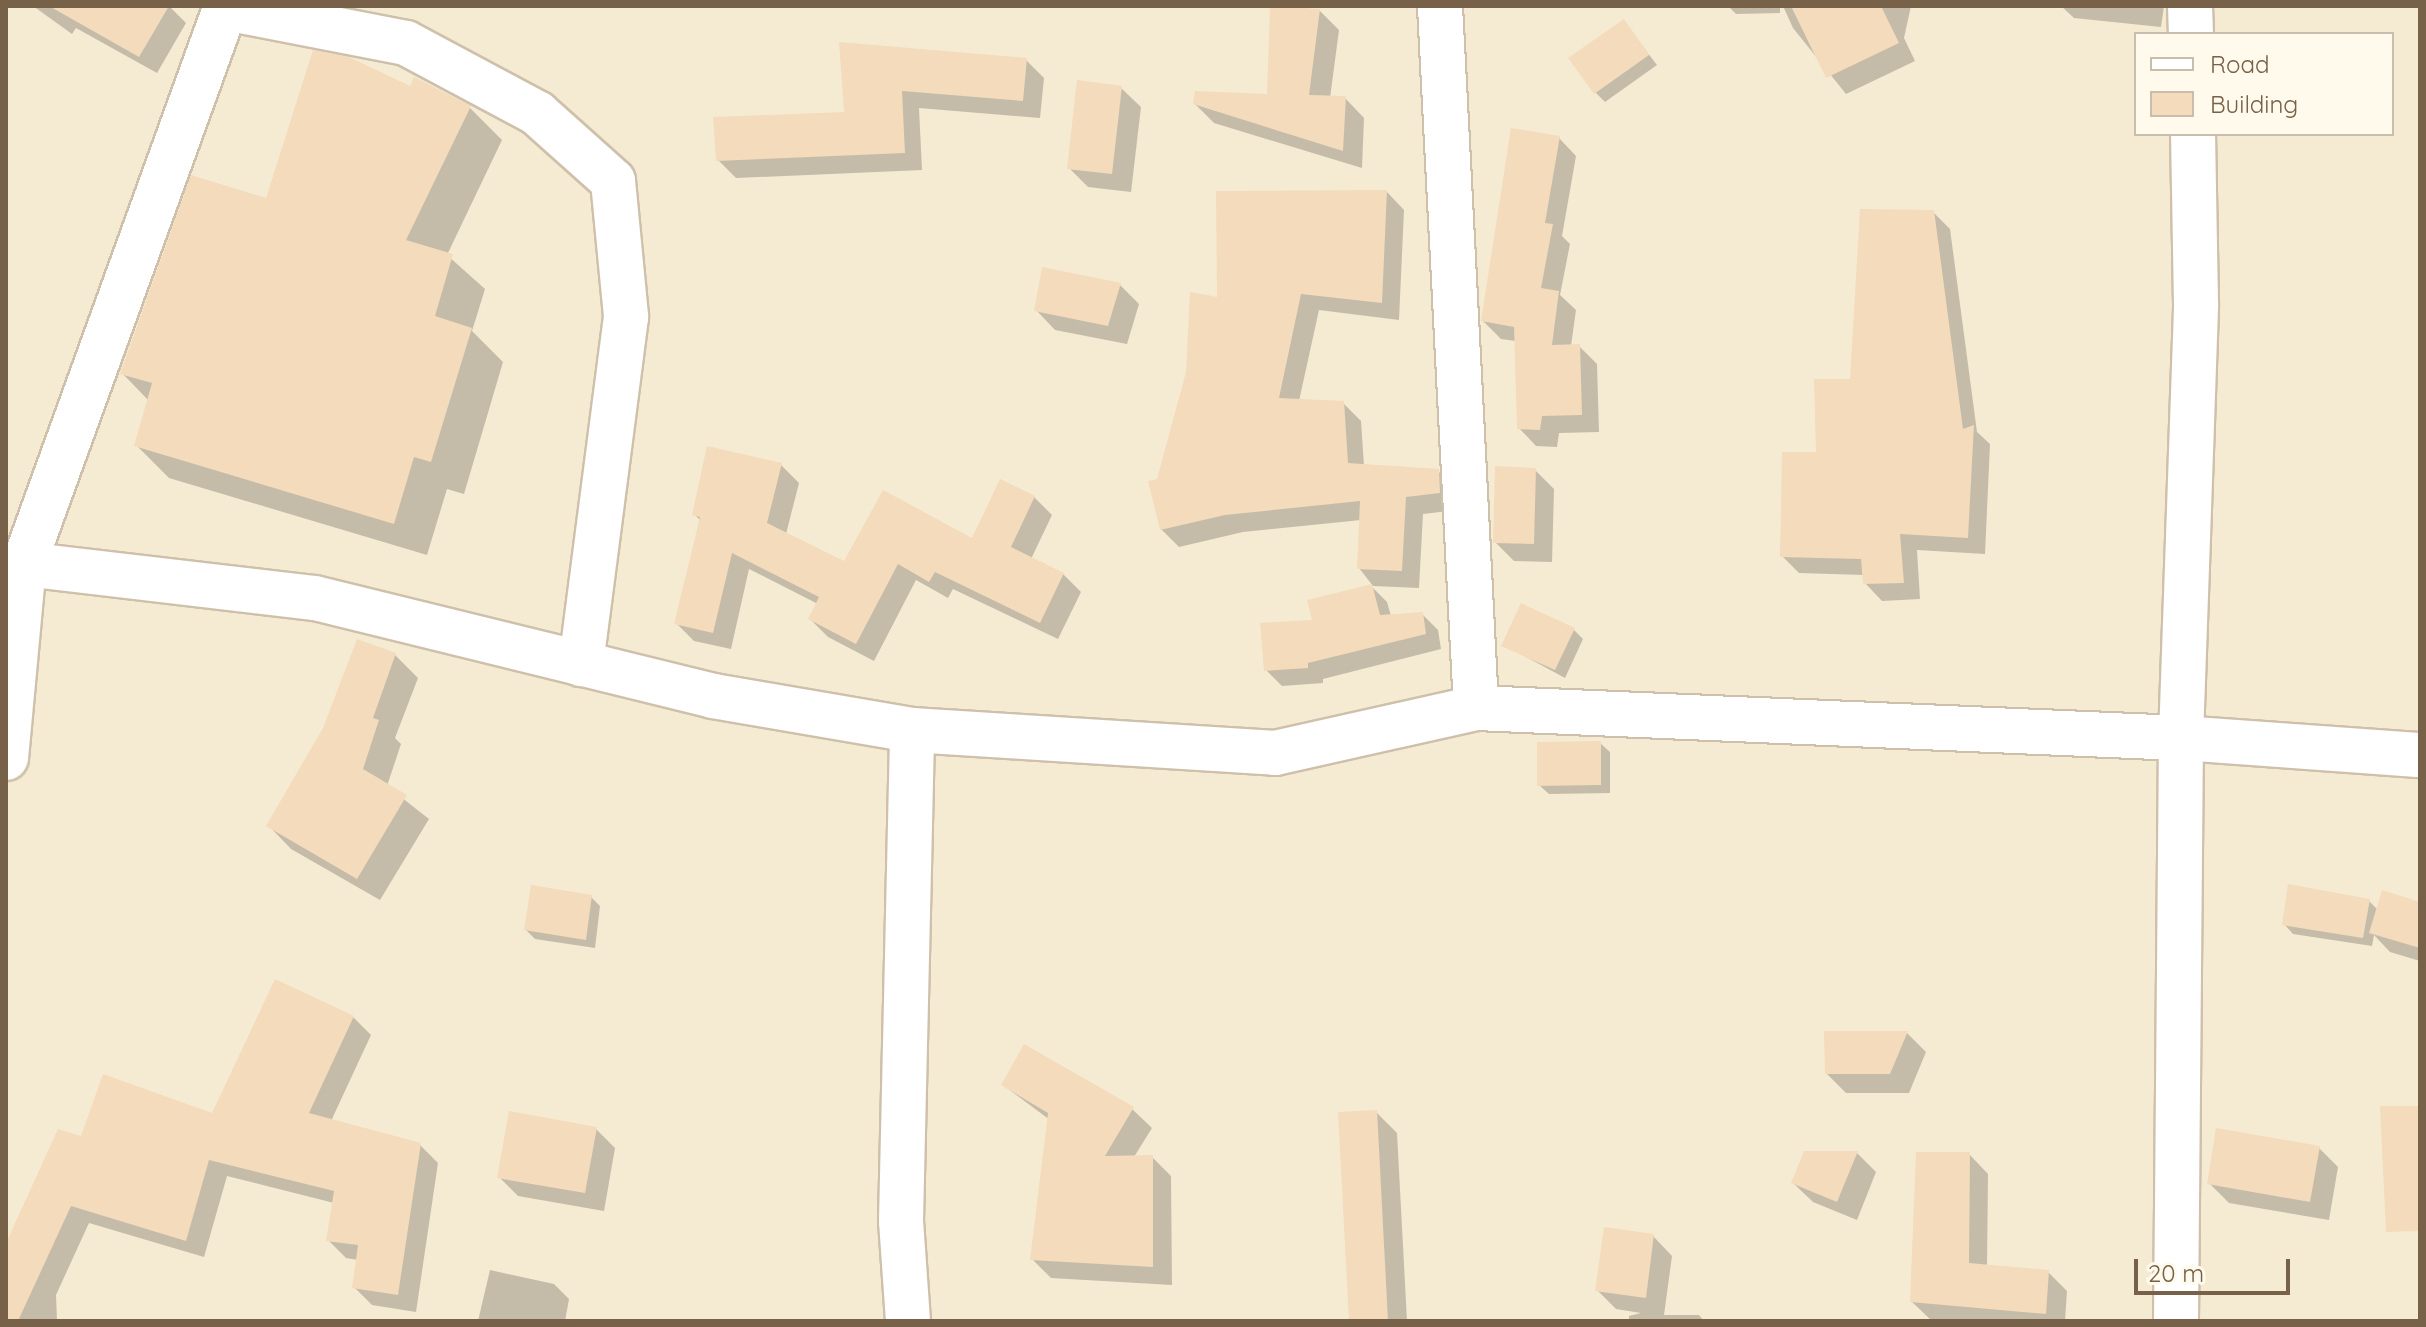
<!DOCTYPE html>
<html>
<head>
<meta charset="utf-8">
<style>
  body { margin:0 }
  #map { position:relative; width:2426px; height:1327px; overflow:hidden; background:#fdf7e5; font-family:Quicksand,sans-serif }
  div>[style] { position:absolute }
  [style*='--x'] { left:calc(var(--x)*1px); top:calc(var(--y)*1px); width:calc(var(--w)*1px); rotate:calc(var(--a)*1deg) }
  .residential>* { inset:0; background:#f5ebd3 }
  .shadow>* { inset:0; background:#0003 }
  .building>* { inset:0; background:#f3dbbc }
  .roads { filter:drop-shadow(2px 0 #cfc0ab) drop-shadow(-2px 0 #cfc0ab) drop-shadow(0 2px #cfc0ab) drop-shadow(0 -2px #cfc0ab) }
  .minor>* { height:44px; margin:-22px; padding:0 22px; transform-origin:22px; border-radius:22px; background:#fff }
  span { translate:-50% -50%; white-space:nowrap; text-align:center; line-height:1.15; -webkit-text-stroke:8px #fffaec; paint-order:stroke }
  .frame { position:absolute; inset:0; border:8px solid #776149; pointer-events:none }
  .legend { position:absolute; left:2134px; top:32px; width:260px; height:104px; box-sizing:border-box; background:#fffaec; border:2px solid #c9bdab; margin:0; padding:10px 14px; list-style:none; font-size:24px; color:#776149 }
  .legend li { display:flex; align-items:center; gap:16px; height:40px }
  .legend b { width:40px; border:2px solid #c9bdab }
  .scale { position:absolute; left:2134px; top:1259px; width:156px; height:36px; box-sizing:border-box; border:4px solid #776149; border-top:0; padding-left:10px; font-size:24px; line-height:28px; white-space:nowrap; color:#776149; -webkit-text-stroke:6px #fffaec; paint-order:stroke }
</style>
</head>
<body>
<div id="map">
  <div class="residential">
    <div style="clip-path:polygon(evenodd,6px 6px,2420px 6px,2420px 1321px,6px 1321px,6px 6px,2136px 34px,2392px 34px,2392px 134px,2136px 134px,2136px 34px)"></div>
  </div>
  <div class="shadow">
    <div style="clip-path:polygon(33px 6px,169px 6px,186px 23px,157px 73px,76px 28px,72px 34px)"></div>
    <div style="clip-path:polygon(1272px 6px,1320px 11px,1339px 30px,1330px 98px,1345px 98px,1364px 118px,1362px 168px,1214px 123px,1195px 104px,1269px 96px)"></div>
    <div style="clip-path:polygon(1728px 6px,1780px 6px,1780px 13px,1736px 14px)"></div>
    <div style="clip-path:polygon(1783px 6px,1911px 6px,1904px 38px,1915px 61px,1846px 94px,1793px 28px)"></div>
    <div style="clip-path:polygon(2061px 6px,2164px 6px,2161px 27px,2074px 18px)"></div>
    <div style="clip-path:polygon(1624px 22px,1657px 65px,1605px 102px,1595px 92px)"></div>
    <div style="clip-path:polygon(841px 44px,1026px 60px,1044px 78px,1040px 118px,919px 108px,922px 170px,736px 178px,718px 160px,846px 114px)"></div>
    <div style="clip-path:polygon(1121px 88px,1141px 107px,1131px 192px,1088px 187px,1069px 168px)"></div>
    <div style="clip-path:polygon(411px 89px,470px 108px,502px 140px,447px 255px,485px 289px,472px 331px,503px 362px,464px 494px,447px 489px,427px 555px,169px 478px,136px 445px,149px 401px,122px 373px,267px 200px)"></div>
    <div style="clip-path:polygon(1512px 130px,1559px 138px,1576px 156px,1562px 236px,1570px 244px,1560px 295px,1576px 310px,1571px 346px,1579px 346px,1597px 364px,1599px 432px,1559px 433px,1557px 447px,1536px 446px,1519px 428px,1516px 341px,1501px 339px,1483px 321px)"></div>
    <div style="clip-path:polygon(1387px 192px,1404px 210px,1399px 320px,1319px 310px,1299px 401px,1343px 403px,1361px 421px,1364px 466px,1438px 471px,1456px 489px,1457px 510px,1423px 514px,1419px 588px,1373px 586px,1359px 568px,1361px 520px,1243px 532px,1179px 547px,1161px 529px,1159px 481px,1219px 299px)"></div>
    <div style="clip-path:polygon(1933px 212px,1950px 229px,1977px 432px,1990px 444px,1985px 554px,1917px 550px,1920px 599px,1882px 601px,1865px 583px,1864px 575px,1799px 573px,1782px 556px,1818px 454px)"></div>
    <div style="clip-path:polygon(1120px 285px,1139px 304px,1127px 344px,1055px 330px,1036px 310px)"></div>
    <div style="clip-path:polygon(781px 465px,799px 483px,786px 534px,845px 564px,972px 541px,1034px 497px,1052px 515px,1031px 559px,1063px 574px,1081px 592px,1058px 639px,953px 589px,948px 598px,916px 580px,874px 661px,828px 637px,810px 619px,818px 604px,749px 569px,731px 649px,694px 641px,676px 623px,701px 521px,694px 514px)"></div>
    <div style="clip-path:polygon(1535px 470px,1554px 489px,1552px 562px,1514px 561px,1495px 542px)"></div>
    <div style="clip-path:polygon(1371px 586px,1387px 602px,1391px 616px,1422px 614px,1438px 630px,1441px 649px,1323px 679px,1323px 683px,1282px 686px,1266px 670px,1314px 621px)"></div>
    <div style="clip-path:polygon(1574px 630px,1583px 639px,1565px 678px,1504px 645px)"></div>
    <div style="clip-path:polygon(395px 655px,418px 678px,395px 738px,401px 744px,387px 786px,429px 819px,380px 900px,291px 849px,269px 826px)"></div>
    <div style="clip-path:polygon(1600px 743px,1610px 752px,1610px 793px,1549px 794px,1539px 785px)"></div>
    <div style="clip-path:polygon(591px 897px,600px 906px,595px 948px,535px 939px,526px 930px)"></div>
    <div style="clip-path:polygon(2369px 901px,2378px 910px,2420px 904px,2420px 961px,2390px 952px,2374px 935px,2372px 946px,2293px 934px,2284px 924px)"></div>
    <div style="clip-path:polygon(353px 1017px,371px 1035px,331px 1121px,420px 1145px,438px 1163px,416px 1312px,372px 1305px,354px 1287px,358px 1260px,346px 1258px,328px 1240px,334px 1203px,227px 1176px,204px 1257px,89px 1223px,56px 1295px,57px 1321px,6px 1321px,6px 1247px,83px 1138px,213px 1116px)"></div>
    <div style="clip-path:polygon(1907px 1033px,1926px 1052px,1909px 1093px,1846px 1093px,1827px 1074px)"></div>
    <div style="clip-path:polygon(1003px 1085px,1132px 1109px,1152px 1128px,1134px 1157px,1152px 1157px,1171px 1176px,1172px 1285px,1051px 1278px,1032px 1259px,1050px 1120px)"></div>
    <div style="clip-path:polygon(1376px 1112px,1397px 1133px,1407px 1321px,1351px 1321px)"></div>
    <div style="clip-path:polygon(596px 1129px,615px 1148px,604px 1211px,518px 1196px,499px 1177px)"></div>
    <div style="clip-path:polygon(2319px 1148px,2338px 1167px,2329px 1220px,2229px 1203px,2209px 1183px)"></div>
    <div style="clip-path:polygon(1805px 1153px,1857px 1153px,1876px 1172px,1857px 1220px,1813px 1202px,1793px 1183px)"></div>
    <div style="clip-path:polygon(1969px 1154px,1988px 1174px,1987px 1267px,2048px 1272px,2067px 1291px,2065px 1321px,1932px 1321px,1912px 1302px)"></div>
    <div style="clip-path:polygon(1653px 1236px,1672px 1256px,1664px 1315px,1699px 1315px,1704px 1321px,1629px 1321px,1629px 1316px,1641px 1313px,1616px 1309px,1597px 1290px)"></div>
    <div style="clip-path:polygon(490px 1270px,554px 1284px,569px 1299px,565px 1321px,478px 1321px)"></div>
  </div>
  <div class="building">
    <div style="clip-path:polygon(49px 6px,169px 6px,139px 57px)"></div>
    <div style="clip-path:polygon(1270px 6px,1320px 9px,1309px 95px,1346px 96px,1343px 151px,1193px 104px,1195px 91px,1267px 94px)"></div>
    <div style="clip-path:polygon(1791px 6px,1881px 6px,1899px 43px,1826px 78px)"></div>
    <div style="clip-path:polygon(1624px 19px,1649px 55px,1594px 94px,1568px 58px)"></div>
    <div style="clip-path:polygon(839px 42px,1027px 58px,1023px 101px,902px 91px,905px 153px,716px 161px,713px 117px,844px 112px)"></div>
    <div style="clip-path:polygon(313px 50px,349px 57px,410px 86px,414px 77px,471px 106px,406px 240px,453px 254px,435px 316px,472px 328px,431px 462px,414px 457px,394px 524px,134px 446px,152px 383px,120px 374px,191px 175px,266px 198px)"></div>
    <div style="clip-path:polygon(1077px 80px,1122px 86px,1112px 174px,1067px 169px)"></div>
    <div style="clip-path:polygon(1511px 128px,1560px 136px,1545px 223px,1553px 224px,1541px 288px,1559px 291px,1552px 345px,1580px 344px,1582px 415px,1542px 416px,1540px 430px,1517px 429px,1514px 327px,1481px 321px)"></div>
    <div style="clip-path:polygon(1387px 190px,1382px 303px,1301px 294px,1279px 398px,1344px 401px,1348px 463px,1439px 469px,1440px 493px,1406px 497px,1402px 571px,1357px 569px,1360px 501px,1225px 515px,1160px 530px,1148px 481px,1157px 479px,1186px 372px,1190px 292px,1217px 297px,1216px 191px)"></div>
    <div style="clip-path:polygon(1860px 209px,1934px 210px,1963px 429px,1974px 425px,1968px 538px,1900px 534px,1904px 583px,1863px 584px,1861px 559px,1780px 557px,1782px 452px,1816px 452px,1814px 379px,1850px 379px)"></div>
    <div style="clip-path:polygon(1042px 267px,1121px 283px,1108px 326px,1034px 311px)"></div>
    <div style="clip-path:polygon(707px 446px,782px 463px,767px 523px,844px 561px,883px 490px,972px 538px,1000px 479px,1035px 496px,1011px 547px,1064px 573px,1040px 623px,935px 572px,929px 582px,898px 564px,856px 644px,808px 619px,819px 597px,732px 553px,713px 633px,674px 624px,700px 517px,692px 515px)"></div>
    <div style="clip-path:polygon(1495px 466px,1536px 468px,1534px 544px,1493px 543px)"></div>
    <div style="clip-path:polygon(1372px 584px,1380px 615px,1423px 612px,1426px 634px,1308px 663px,1308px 668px,1264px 671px,1260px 623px,1312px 620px,1307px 600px)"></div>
    <div style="clip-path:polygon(1521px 603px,1575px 628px,1555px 670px,1501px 646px)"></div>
    <div style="clip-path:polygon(357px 639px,396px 653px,373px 718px,379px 720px,363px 769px,407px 795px,357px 879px,266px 826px,323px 728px)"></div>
    <div style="clip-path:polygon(1601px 741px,1601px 785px,1537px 786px,1537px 742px)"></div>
    <div style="clip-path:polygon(2288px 884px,2370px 899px,2363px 938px,2282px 925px)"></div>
    <div style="clip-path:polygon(531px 885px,592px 895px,586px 940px,524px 930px)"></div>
    <div style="clip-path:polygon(2382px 890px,2420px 902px,2420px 948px,2369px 933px)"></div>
    <div style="clip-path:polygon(275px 979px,354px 1016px,309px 1113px,421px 1143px,398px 1295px,352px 1288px,358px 1245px,326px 1241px,334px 1191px,209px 1160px,186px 1241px,71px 1206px,18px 1321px,6px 1321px,6px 1243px,58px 1129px,81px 1136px,103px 1074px,212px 1113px)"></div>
    <div style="clip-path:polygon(1824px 1031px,1908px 1031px,1890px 1074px,1825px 1074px)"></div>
    <div style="clip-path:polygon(1024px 1044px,1134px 1107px,1105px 1156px,1153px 1155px,1153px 1267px,1030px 1260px,1048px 1113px,1001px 1085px)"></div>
    <div style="clip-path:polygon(2380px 1106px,2420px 1106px,2420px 1231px,2386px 1232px)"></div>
    <div style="clip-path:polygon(1377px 1110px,1388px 1321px,1349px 1321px,1338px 1112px)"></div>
    <div style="clip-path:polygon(509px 1111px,597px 1127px,585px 1193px,497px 1178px)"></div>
    <div style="clip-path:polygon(2216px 1128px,2320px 1146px,2310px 1202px,2207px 1184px)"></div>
    <div style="clip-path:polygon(1804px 1151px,1858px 1151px,1837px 1202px,1791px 1183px)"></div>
    <div style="clip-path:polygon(1916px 1152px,1970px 1152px,1969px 1263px,2049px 1270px,2046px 1314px,1910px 1302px)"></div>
    <div style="clip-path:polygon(1604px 1227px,1654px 1234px,1646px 1298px,1595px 1291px)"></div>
  </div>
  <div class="roads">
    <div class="minor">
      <div style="--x:1440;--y:6;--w:703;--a:87.06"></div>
      <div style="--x:2190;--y:6;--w:28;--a:88"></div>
      <div style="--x:226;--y:8;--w:183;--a:11"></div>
      <div style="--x:406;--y:43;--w:149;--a:28.1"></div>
      <div style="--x:537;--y:113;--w:102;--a:41.8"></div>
      <div style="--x:613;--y:181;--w:137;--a:84.5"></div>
      <div style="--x:626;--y:317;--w:350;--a:97.4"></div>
      <div style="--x:6;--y:569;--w:19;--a:-16"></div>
      <div style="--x:24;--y:564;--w:293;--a:6.7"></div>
      <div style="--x:315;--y:598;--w:410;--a:13.8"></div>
      <div style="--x:713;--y:696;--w:202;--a:9.7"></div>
      <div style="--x:912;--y:730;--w:364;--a:3.6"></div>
      <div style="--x:1275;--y:753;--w:206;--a:-12.6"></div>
      <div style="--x:1476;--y:708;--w:706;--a:2.44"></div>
      <div style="--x:2181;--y:738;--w:240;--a:4.1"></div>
      <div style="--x:6;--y:758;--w:195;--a:-84.7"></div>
      <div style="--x:24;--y:564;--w:593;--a:-70.1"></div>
      <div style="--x:908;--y:1321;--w:100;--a:-94"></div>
      <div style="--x:901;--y:1221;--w:491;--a:-88.7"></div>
      <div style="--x:2176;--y:1321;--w:583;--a:-89.51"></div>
      <div style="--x:2181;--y:738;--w:434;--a:-88"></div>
      <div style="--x:2196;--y:304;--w:170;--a:-91"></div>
    </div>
  </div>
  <div class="frame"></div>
  <ul class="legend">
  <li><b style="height:10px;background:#fff"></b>Road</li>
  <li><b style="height:22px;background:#f3dbbc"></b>Building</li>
  </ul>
  <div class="scale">20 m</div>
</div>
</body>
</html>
